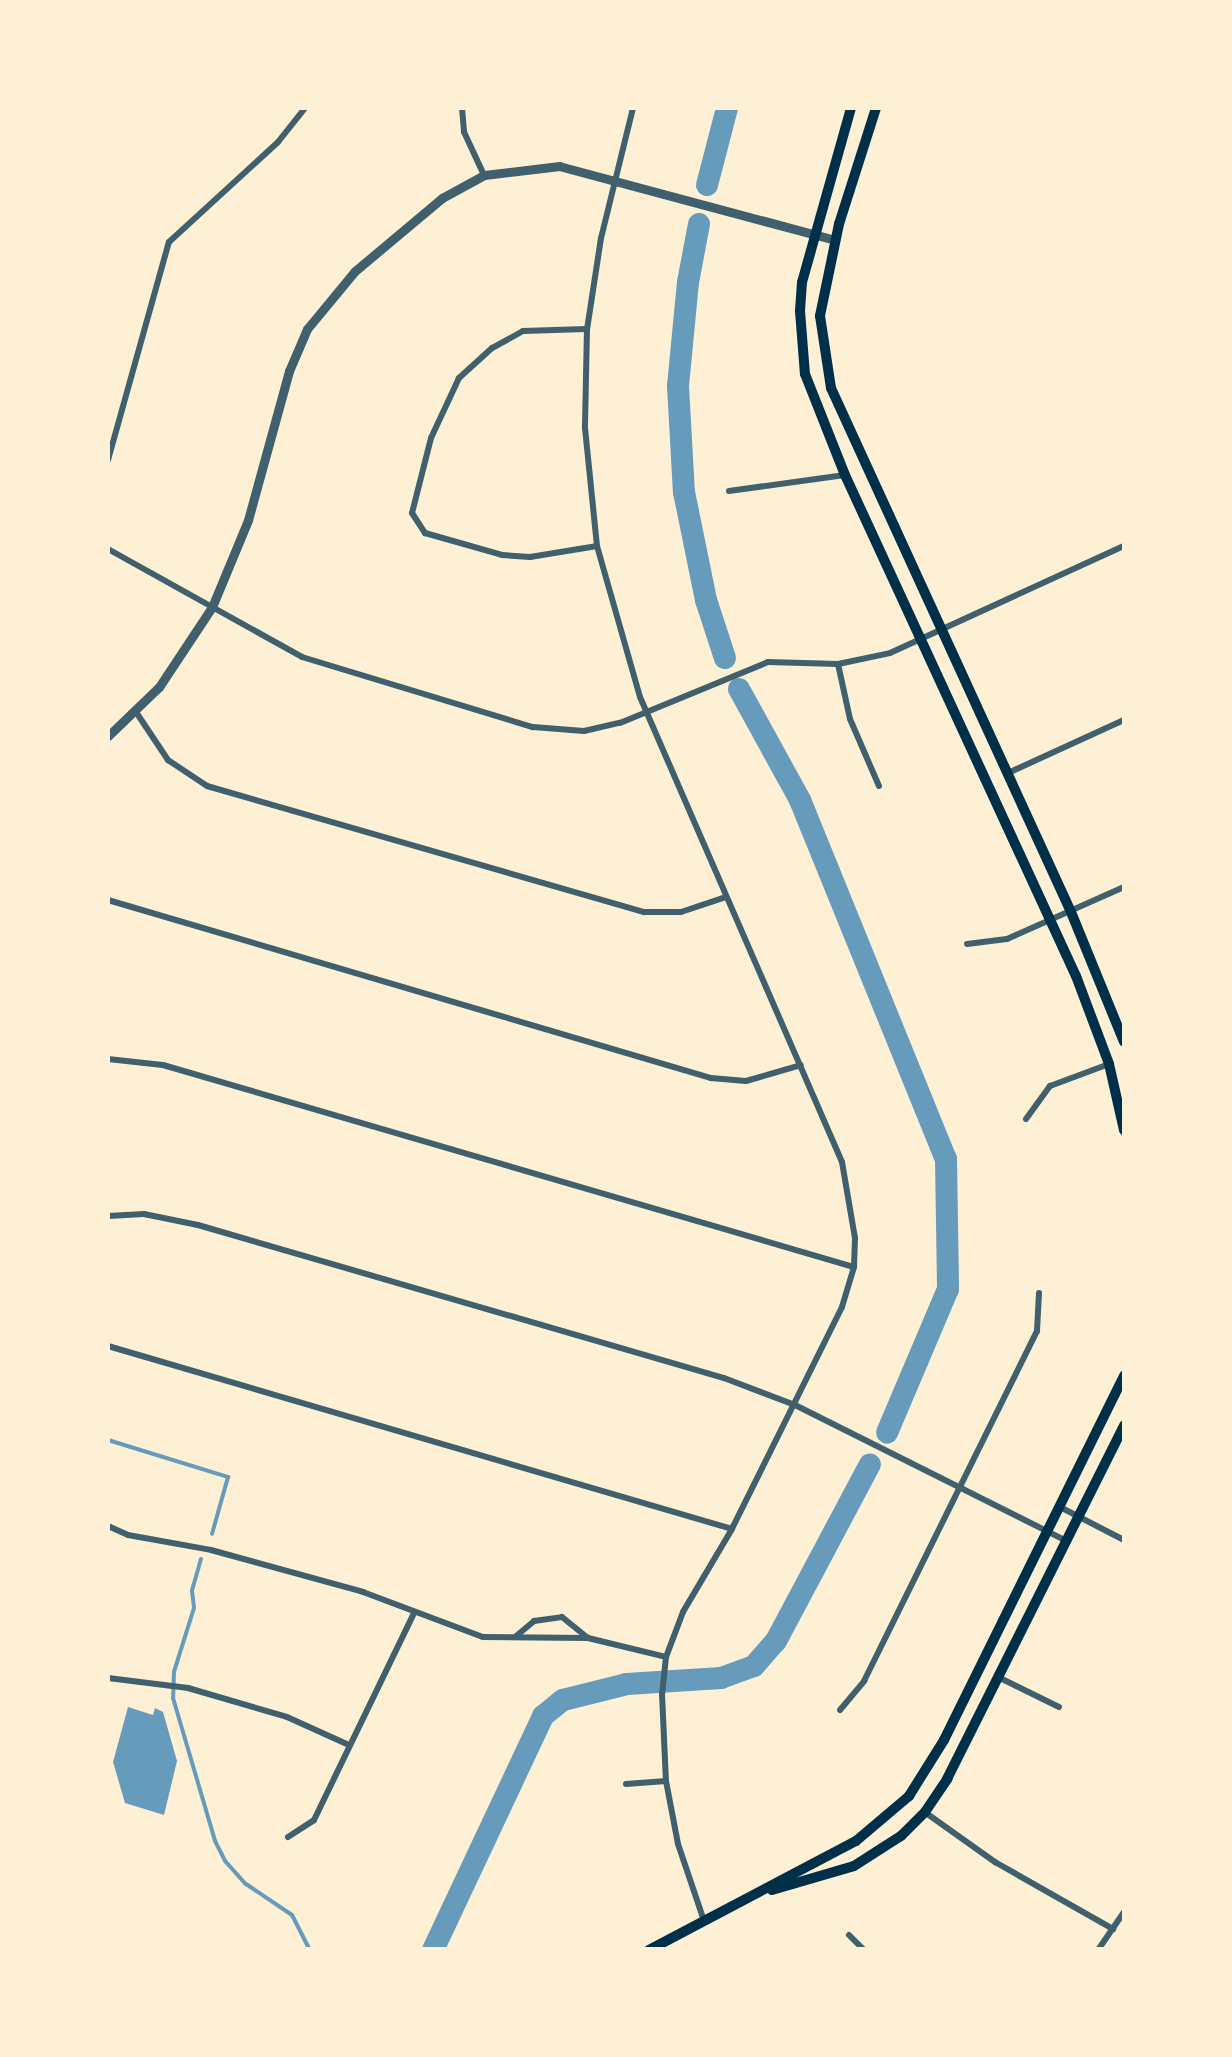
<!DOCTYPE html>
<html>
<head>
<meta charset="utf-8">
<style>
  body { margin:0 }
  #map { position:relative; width:1232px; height:2057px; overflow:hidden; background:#fdf0d5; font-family:"Space Grotesk",sans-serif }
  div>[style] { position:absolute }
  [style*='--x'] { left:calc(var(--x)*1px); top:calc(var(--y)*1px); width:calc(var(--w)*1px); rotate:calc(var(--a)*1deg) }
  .water>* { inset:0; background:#669bbc }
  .stream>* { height:4px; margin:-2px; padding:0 2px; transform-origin:2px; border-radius:2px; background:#669bbc }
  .river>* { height:22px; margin:-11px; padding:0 11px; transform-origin:11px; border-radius:11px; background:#669bbc }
  .minor>* { height:6px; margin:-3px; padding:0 3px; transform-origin:3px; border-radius:3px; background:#3f606c }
  .tertiary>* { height:9px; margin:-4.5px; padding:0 4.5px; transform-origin:4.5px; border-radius:4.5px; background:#3f606c }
  .secondary>* { height:10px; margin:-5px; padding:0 5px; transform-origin:5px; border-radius:5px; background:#003049 }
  span { translate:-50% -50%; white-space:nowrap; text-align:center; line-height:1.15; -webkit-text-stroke:8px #fdf0d5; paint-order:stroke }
  .frame { position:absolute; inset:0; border:110px solid #fdf0d5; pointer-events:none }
</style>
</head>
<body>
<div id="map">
  <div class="water">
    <div style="clip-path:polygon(128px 1707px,153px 1715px,155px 1708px,163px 1712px,177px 1761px,164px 1815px,125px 1803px,113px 1762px)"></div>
  </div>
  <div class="stream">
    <div style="--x:108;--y:1440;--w:126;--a:17.1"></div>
    <div style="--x:228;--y:1477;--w:59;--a:105.7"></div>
    <div style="--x:201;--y:1559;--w:33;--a:106"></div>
    <div style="--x:192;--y:1591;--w:17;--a:83"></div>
    <div style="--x:194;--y:1608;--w:67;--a:107.4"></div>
    <div style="--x:174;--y:1672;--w:26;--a:92"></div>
    <div style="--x:173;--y:1698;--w:149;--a:73.6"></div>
    <div style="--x:215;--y:1841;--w:22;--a:63"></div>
    <div style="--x:225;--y:1861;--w:31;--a:48"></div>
    <div style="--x:246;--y:1884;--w:55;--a:34"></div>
    <div style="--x:292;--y:1915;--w:39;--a:63"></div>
  </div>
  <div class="river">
    <div style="--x:707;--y:185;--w:80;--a:-75.4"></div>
    <div style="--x:699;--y:224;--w:59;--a:100.7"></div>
    <div style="--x:688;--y:282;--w:104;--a:95.5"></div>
    <div style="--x:678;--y:386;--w:106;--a:86.8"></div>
    <div style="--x:684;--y:492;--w:110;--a:78.5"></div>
    <div style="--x:706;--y:600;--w:61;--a:71.9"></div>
    <div style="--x:739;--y:689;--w:127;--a:61.2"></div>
    <div style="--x:800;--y:800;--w:388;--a:67.9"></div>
    <div style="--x:946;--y:1159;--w:130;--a:89.1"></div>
    <div style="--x:948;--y:1289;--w:156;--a:113"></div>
    <div style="--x:433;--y:1950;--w:259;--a:-64.8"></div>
    <div style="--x:543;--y:1716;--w:26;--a:-39"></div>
    <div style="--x:563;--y:1700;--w:66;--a:-14"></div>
    <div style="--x:627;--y:1684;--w:94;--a:-3.7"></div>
    <div style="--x:721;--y:1678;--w:35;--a:-20"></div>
    <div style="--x:754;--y:1666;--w:33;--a:-49"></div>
    <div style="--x:776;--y:1641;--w:200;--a:-62"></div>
  </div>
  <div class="minor">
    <div style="--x:462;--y:108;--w:24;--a:85"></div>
    <div style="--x:464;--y:132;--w:47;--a:65.1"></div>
    <div style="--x:633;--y:108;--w:134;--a:103.8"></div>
    <div style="--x:601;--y:238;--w:92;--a:98.7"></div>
    <div style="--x:587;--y:329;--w:99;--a:91.2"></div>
    <div style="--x:585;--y:428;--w:119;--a:84.2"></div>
    <div style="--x:597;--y:546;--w:157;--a:74.1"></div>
    <div style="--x:640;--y:697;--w:507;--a:66.52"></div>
    <div style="--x:842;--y:1162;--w:77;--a:80.3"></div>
    <div style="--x:855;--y:1238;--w:29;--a:92"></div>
    <div style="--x:854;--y:1267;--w:42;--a:106.7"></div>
    <div style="--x:842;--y:1307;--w:248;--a:116.4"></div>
    <div style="--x:732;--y:1529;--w:96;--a:120.6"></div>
    <div style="--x:683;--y:1612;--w:48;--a:110.7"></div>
    <div style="--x:666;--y:1657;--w:37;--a:96"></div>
    <div style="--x:662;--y:1694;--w:87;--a:87.4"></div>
    <div style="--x:666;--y:1781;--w:64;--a:79.2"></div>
    <div style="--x:678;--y:1844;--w:78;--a:71.3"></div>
    <div style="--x:586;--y:329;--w:63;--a:178.2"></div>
    <div style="--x:523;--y:331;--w:35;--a:151"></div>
    <div style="--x:492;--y:348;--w:45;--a:137.7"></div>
    <div style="--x:459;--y:378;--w:66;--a:115"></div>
    <div style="--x:431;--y:438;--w:77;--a:104.2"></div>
    <div style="--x:412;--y:513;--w:24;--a:57"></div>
    <div style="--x:425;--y:533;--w:80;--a:15.9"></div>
    <div style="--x:502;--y:555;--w:28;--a:4"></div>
    <div style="--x:530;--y:557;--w:68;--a:-9.3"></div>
    <div style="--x:108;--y:460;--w:226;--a:-74.4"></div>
    <div style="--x:169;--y:242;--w:148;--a:-42.5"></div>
    <div style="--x:278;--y:142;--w:43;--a:-51.5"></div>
    <div style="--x:729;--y:491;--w:117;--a:-7.9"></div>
    <div style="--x:108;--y:549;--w:222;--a:29.1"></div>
    <div style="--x:302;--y:657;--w:241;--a:16.9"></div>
    <div style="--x:533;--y:727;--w:51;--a:4.5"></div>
    <div style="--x:584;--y:731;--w:37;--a:-13"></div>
    <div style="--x:620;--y:723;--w:160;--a:-22.4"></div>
    <div style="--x:768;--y:662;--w:70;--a:1.6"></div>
    <div style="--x:838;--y:664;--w:53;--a:-11.9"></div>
    <div style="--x:890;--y:653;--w:257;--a:-24.6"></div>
    <div style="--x:838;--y:664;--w:56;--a:77.7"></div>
    <div style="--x:850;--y:719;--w:73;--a:66.6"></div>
    <div style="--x:136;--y:712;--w:58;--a:56.3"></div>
    <div style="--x:168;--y:760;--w:47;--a:33.7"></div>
    <div style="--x:207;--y:786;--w:455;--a:16.1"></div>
    <div style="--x:644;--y:912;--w:37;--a:0"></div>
    <div style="--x:681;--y:912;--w:47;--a:-18.4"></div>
    <div style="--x:1008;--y:773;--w:128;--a:-24.6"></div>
    <div style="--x:108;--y:900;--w:629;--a:16.45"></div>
    <div style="--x:711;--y:1078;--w:35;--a:5"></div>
    <div style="--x:746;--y:1081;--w:57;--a:-16.2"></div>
    <div style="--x:967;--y:944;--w:40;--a:-7.1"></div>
    <div style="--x:1007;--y:939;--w:128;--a:-24"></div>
    <div style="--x:108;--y:1059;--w:55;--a:6.2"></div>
    <div style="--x:163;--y:1065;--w:720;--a:16.3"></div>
    <div style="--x:1026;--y:1119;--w:41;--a:-54"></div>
    <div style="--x:1050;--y:1086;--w:63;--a:-20.4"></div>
    <div style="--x:108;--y:1216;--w:36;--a:-3"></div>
    <div style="--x:144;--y:1214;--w:55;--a:11.5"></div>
    <div style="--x:198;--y:1225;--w:548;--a:16.22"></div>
    <div style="--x:724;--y:1378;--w:76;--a:20.8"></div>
    <div style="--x:795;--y:1405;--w:303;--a:26.6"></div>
    <div style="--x:108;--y:1346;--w:650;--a:16.34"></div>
    <div style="--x:1060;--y:1507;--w:72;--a:27.3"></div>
    <div style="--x:108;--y:1526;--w:22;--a:24"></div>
    <div style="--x:128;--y:1535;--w:84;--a:10.2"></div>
    <div style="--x:211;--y:1550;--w:158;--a:15.4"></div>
    <div style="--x:363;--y:1592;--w:128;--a:20.6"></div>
    <div style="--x:483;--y:1637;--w:105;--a:0.5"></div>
    <div style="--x:588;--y:1638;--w:80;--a:13.7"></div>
    <div style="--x:515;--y:1637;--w:25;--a:-40"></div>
    <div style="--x:534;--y:1621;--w:28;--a:-8"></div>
    <div style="--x:562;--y:1617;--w:33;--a:39"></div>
    <div style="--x:998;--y:1677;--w:68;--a:26.2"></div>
    <div style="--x:108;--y:1678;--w:81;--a:7.1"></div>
    <div style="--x:188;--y:1688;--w:103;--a:16.3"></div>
    <div style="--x:287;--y:1717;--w:68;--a:24.3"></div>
    <div style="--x:840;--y:1710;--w:38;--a:-50"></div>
    <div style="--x:864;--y:1681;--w:390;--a:-63.7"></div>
    <div style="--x:1037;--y:1331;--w:38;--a:-87"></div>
    <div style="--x:626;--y:1784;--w:40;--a:-4.3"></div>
    <div style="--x:926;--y:1813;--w:85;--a:35.4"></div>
    <div style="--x:995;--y:1862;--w:136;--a:29.6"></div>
    <div style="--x:288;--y:1837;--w:31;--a:-33"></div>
    <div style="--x:314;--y:1820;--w:230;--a:-64.2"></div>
    <div style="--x:849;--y:1935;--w:21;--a:45"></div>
    <div style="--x:1098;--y:1950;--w:46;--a:-55.6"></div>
  </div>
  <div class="tertiary">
    <div style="--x:108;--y:736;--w:71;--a:-43.9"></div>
    <div style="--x:159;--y:687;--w:96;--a:-56.5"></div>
    <div style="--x:212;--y:607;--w:94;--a:-67.5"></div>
    <div style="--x:248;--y:520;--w:155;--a:-74.6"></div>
    <div style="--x:289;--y:371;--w:46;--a:-66.8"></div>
    <div style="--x:307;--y:329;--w:75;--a:-50.4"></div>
    <div style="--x:355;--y:271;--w:114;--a:-40"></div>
    <div style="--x:442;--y:198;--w:48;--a:-28.7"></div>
    <div style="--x:484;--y:175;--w:76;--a:-6.8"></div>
    <div style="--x:559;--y:166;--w:286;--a:15"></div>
  </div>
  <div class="secondary">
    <div style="--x:851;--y:108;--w:181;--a:105.7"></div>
    <div style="--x:802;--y:282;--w:29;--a:94"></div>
    <div style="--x:800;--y:311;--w:63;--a:85.5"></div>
    <div style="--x:805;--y:374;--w:109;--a:68.4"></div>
    <div style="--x:845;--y:475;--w:552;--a:65.25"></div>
    <div style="--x:1076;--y:976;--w:94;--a:69.4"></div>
    <div style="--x:1109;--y:1064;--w:68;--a:77.2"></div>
    <div style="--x:876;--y:108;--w:122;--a:107.7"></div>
    <div style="--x:839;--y:224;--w:94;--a:101.7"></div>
    <div style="--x:820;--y:316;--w:73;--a:81.3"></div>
    <div style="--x:831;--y:388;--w:576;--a:65.39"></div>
    <div style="--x:1071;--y:912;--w:140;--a:67.8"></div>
    <div style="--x:772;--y:1890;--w:85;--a:-16.3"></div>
    <div style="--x:854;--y:1866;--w:56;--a:-32.6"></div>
    <div style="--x:901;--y:1836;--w:34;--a:-45"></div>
    <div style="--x:925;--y:1812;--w:40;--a:-56"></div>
    <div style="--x:947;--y:1779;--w:396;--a:-63.4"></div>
    <div style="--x:649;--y:1950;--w:234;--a:-27.8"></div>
    <div style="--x:856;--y:1841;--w:70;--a:-40.3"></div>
    <div style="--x:909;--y:1796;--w:66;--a:-58"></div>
    <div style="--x:944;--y:1740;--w:407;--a:-63.7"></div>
  </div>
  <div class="frame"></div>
</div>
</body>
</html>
